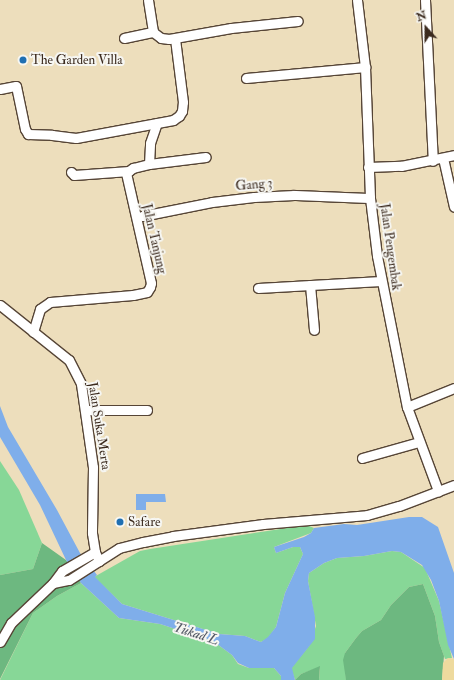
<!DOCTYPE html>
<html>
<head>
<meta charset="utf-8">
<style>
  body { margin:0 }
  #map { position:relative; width:454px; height:680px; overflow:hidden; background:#eddebc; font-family:"IM FELL Double Pica",serif }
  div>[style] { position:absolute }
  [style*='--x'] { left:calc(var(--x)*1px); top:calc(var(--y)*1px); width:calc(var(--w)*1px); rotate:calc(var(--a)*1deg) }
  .green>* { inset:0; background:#87d797 }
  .forest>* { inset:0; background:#6db880 }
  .sand>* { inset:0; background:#eeda9e }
  .water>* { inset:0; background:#7faeea }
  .roads { filter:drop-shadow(1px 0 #564536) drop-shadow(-1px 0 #564536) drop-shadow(0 1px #564536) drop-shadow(0 -1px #564536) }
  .street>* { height:9px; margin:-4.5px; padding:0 4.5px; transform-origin:4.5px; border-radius:4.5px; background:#fff }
  .dots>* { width:11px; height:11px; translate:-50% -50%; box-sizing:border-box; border:2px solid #f6f6f2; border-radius:50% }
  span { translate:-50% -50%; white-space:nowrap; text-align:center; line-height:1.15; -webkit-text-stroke:4px #f6f6f2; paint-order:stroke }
  .poi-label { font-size:13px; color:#3b2a1e }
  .left { translate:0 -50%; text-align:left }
  .street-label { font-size:13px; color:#3b2a1e }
  .water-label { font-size:14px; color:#535865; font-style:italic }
  .north { position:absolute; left:406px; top:8px; width:40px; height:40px; -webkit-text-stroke:3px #f6f6f2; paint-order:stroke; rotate:339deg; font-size:11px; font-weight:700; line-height:16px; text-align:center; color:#3b2a1e }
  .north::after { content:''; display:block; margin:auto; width:14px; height:18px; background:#3b2a1e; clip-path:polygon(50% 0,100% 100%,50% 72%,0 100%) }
</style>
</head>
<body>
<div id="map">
  <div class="green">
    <div style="clip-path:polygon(0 461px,19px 490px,42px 543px,33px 569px,0 575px)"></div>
    <div style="clip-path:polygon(307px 525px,314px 528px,311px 533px,274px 547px,276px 553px,293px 547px,300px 547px,303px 554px,285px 593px,276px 627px,268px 638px,261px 642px,245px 636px,219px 634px,122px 604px,94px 577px,140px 551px,150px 549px)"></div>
    <div style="clip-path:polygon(392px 551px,401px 552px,425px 568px,439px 601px,452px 658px,445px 659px,439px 642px,435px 616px,423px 584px,409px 587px,391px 605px,381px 620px,362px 631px,356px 638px,345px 653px,346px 680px,319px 680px,320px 667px,301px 674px,295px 680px,291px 668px,309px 646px,316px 626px,308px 581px,309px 573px,324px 563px,337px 558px,364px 556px)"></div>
    <div style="clip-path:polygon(81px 583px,119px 618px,160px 624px,213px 641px,232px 655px,238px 664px,249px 668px,274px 668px,281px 676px,281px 680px,0 680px,33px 613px,57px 596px)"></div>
  </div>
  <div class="forest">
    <div style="clip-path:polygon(42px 543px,66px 560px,81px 583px,57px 596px,33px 613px,0 679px,0 575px,33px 569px)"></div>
    <div style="clip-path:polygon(423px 584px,435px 616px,439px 642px,444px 656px,442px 680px,346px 680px,343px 660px,345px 653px,356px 638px,362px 631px,381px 620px,391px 605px,409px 587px)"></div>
    <div style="clip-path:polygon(320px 666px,319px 680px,295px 680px,301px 674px)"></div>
  </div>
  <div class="sand">
    <div style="clip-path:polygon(448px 658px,454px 659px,454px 680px,442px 680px,443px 663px)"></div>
  </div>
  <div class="water">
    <div style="clip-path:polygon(0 406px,8px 427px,57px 510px,80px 553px,97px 575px,95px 577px,122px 604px,219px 634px,245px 636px,261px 642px,268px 637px,276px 627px,285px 593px,303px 554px,300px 547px,293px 547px,276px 553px,274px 547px,304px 537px,311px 533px,314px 528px,344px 524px,357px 525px,409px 517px,422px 517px,438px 527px,454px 573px,454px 659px,448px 645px,439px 601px,431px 580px,422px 565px,401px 552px,392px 551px,364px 556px,337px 558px,324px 563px,309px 573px,308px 581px,315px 617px,315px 639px,292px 668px,295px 680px,281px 680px,281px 676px,274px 668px,249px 668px,238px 663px,232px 655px,213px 641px,160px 624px,119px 618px,81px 583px,66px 560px,40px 505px,0 437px)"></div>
    <div style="clip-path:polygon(136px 494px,165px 494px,166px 502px,146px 502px,146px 510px,136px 510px)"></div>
  </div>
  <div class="roads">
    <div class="street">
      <div style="--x:148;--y:0;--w:32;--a:81"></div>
      <div style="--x:153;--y:32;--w:10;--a:37"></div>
      <div style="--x:161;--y:38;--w:8;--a:7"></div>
      <div style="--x:169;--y:39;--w:63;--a:-10.1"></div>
      <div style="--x:231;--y:28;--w:67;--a:-6"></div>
      <div style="--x:357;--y:0;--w:67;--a:83.2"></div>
      <div style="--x:365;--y:67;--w:131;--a:87.8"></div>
      <div style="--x:370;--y:198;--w:58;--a:83.1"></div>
      <div style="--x:377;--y:256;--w:154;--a:78.8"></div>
      <div style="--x:407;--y:407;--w:90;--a:69.7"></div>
      <div style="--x:425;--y:0;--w:161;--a:87.2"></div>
      <div style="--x:124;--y:38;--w:30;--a:-12"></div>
      <div style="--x:246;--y:78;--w:120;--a:-5.3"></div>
      <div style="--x:0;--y:89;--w:16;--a:-11"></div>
      <div style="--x:16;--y:86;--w:44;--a:78.2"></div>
      <div style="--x:25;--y:129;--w:6;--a:59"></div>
      <div style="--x:28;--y:134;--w:24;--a:2"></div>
      <div style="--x:52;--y:135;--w:24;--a:7"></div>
      <div style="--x:76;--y:138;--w:99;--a:-10.5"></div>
      <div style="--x:173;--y:120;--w:7;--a:-34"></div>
      <div style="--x:179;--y:116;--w:6;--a:-59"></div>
      <div style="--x:182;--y:111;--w:9;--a:-84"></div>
      <div style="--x:183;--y:102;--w:64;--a:-97.2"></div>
      <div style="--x:443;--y:158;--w:50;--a:77.3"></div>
      <div style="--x:149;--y:164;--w:57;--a:-7"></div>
      <div style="--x:368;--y:167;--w:33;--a:-2"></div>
      <div style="--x:401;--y:166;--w:54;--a:-11.7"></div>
      <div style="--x:71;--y:172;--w:4;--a:45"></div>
      <div style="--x:74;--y:175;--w:55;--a:-4.2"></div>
      <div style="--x:142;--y:216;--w:71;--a:-11.3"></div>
      <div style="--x:212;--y:202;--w:42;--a:-6.8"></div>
      <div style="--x:254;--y:197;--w:40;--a:-2.9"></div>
      <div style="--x:294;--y:195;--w:76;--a:2.3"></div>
      <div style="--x:310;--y:285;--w:45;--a:84.9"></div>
      <div style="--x:258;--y:288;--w:123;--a:-3.3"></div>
      <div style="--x:0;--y:305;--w:88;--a:38.6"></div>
      <div style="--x:69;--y:360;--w:27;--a:63"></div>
      <div style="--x:81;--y:384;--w:84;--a:81.8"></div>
      <div style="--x:93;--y:467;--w:66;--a:90.9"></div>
      <div style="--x:92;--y:533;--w:19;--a:81"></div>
      <div style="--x:95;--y:552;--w:10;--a:66"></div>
      <div style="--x:33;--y:332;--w:24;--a:-73"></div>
      <div style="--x:40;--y:309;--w:12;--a:-35"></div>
      <div style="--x:50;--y:302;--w:83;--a:-4.8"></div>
      <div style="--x:133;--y:295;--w:14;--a:-12"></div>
      <div style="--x:147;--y:292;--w:6;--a:-59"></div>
      <div style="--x:150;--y:287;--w:4;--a:-76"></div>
      <div style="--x:151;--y:283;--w:113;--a:-102.8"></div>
      <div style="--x:126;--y:173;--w:9;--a:-36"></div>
      <div style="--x:133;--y:168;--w:16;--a:-14"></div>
      <div style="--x:149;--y:164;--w:21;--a:-87"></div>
      <div style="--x:150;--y:143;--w:21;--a:-71"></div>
      <div style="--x:407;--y:407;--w:51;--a:-22"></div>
      <div style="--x:86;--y:410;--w:61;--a:0"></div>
      <div style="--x:362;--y:458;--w:59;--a:-15.7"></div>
      <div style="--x:53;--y:583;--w:16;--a:-11"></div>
      <div style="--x:69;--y:580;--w:59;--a:-32.6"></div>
      <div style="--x:119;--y:548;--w:25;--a:-14"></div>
      <div style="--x:143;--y:542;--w:31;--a:-11"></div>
      <div style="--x:173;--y:536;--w:91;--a:-7.6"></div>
      <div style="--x:263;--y:524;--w:104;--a:-4.9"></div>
      <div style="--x:367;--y:515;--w:33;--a:-16"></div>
      <div style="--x:399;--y:506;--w:59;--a:-20.9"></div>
      <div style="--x:0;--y:642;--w:22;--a:-60"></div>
      <div style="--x:11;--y:623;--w:58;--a:-43.6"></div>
      <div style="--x:53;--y:583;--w:15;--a:-53"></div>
      <div style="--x:62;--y:571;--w:38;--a:-30"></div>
    </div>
  </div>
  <div class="dots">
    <div style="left:23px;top:60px;background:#1f6fb2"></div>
    <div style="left:120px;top:522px;background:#1f6fb2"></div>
  </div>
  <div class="poi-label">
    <span class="left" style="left:31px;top:60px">The Garden Villa</span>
    <span class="left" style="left:128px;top:522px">Safare</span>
  </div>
  <div class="street-label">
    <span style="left:254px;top:185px;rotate:-5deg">Gang 3</span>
    <span style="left:154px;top:239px;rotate:77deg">Jalan Tanjung</span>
    <span style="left:390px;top:247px;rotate:82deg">Jalan Pengembak</span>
    <span style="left:99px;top:426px;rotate:81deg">Jalan Suka Merta</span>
  </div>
  <div class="water-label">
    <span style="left:196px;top:634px;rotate:18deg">Tukad L</span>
  </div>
  <div class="north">N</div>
</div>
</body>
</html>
